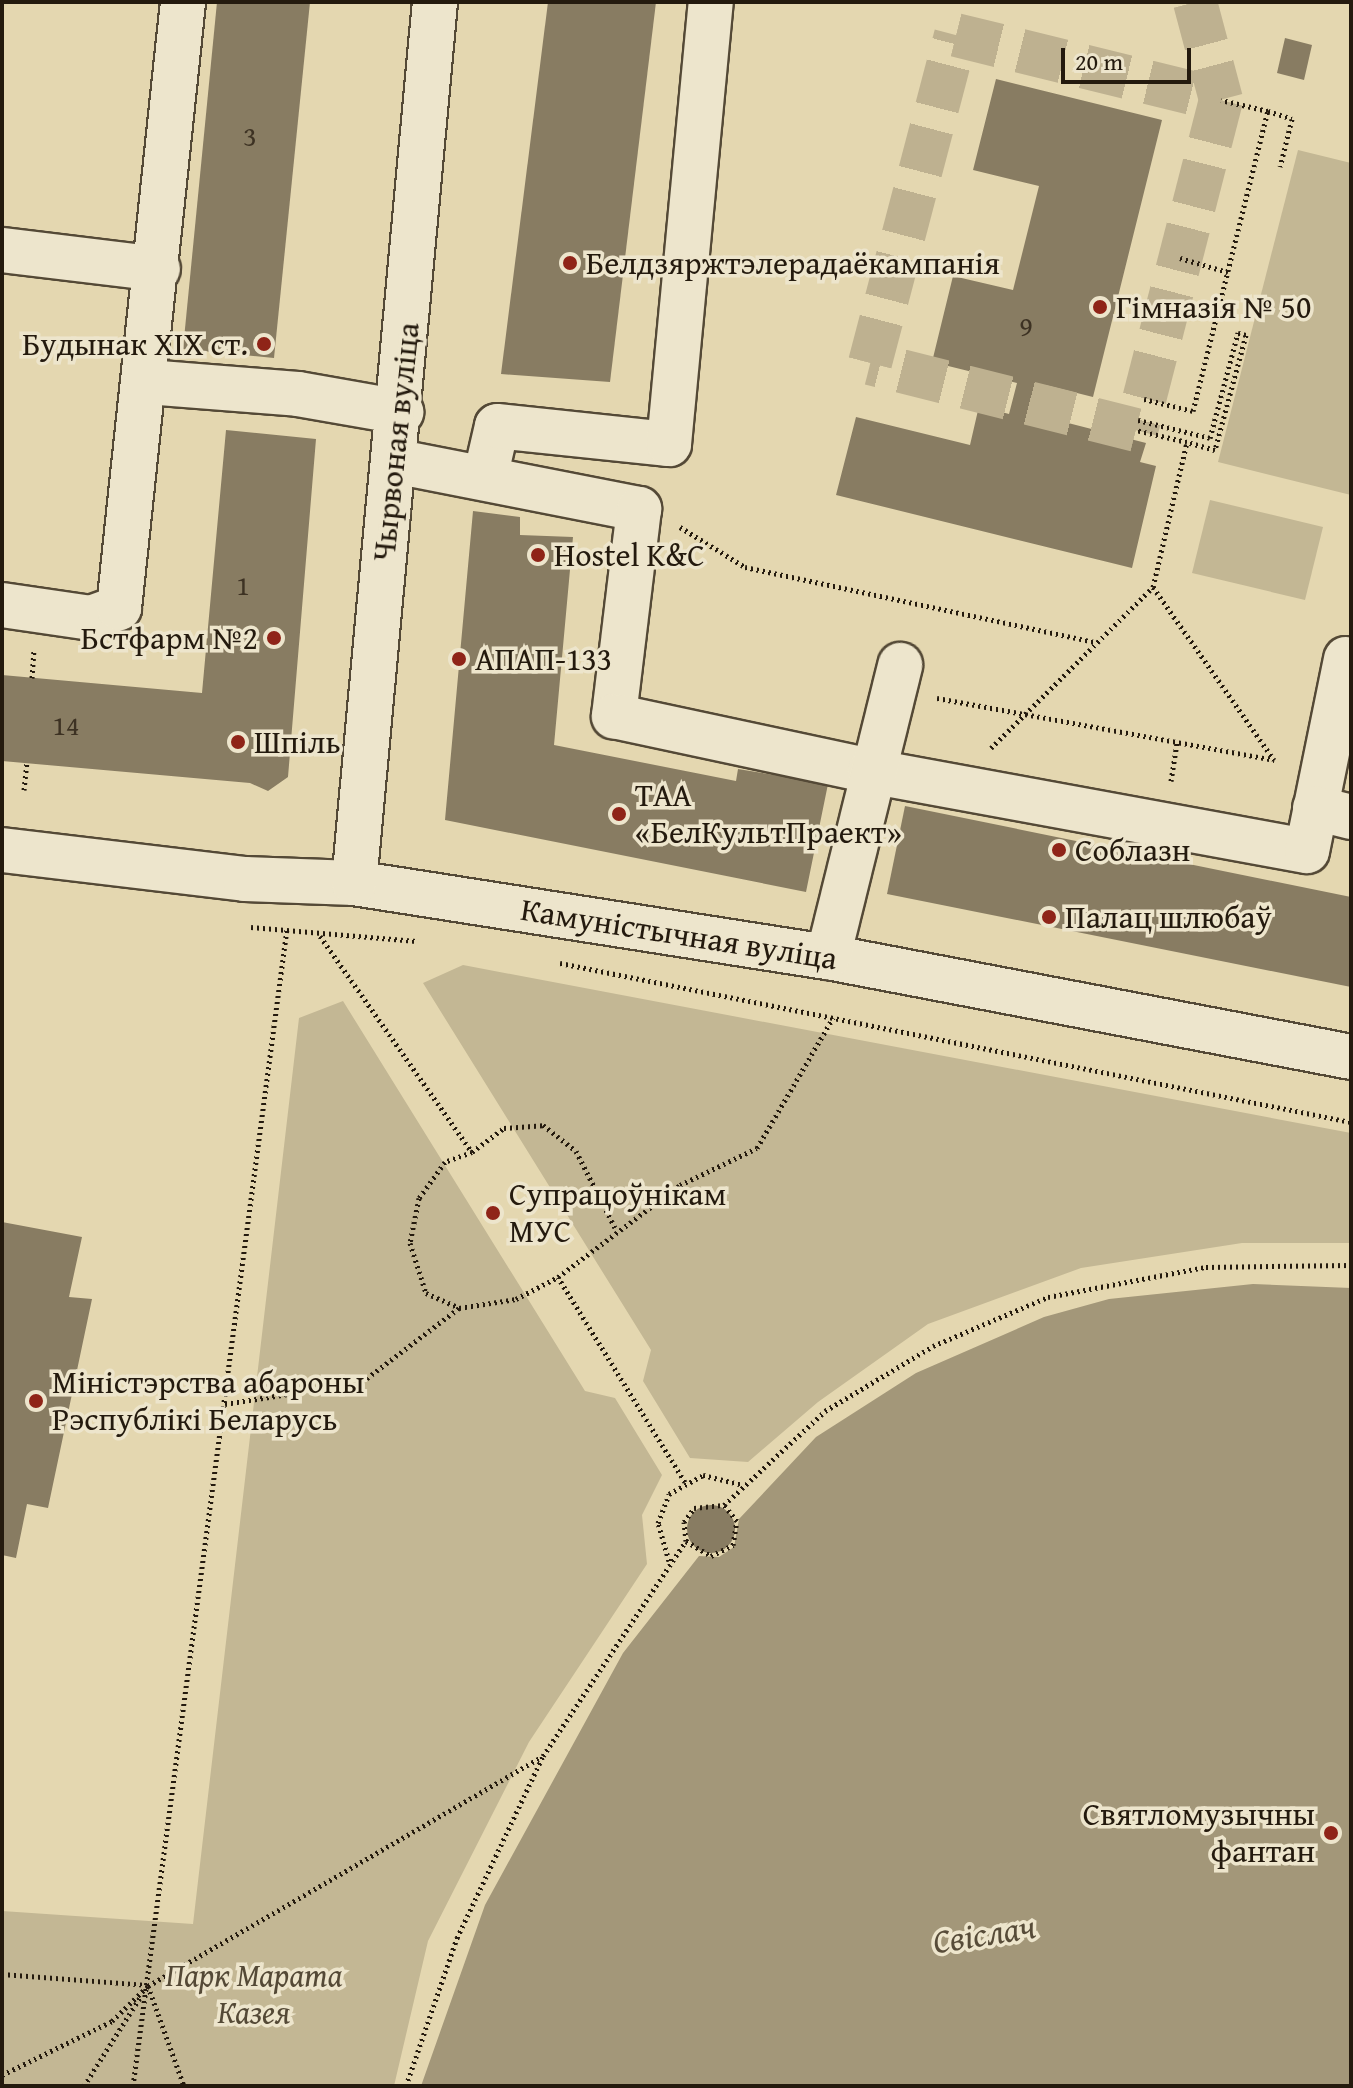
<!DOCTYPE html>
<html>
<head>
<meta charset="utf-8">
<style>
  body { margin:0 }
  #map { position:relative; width:1353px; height:2088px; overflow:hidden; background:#e4d7b0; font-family:"Gentium Book Plus",serif }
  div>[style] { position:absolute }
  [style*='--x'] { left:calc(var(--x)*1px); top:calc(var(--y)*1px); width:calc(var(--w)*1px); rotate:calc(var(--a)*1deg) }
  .green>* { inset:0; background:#c3b794 }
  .water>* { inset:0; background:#a39779 }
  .building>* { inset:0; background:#887c62 }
  .round { border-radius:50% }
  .minor-tunnel>* { height:44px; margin-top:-22px; transform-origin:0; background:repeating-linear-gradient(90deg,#beb190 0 44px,transparent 0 66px) }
  .path>* { height:5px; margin-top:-2.5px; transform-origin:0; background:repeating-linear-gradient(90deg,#241a0e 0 2px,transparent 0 6px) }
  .roads { filter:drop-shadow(2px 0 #544936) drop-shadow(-2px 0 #544936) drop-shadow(0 2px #544936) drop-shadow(0 -2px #544936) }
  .minor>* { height:44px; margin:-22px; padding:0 22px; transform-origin:22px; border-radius:22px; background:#ede5cc }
  .dots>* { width:22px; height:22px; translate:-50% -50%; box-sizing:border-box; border:4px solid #ede5cc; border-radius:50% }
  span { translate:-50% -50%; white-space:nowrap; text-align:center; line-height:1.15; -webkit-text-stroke:7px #ede5cc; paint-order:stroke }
  .number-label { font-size:28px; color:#3d3223 }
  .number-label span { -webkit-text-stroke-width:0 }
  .poi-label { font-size:32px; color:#241a0e }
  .left { translate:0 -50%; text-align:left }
  .right { translate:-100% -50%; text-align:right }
  .street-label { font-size:32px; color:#241a0e }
  .park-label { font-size:32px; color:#544936; font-style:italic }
  .water-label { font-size:34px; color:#574c39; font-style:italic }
  .frame { position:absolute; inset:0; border:4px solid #241a0e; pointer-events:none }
  .scale { position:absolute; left:1061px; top:48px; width:130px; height:36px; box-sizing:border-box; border:4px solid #241a0e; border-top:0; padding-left:10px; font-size:24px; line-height:28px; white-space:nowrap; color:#241a0e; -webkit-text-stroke:6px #ede5cc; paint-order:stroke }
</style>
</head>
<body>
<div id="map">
  <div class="green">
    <div style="clip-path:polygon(1298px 150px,1351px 163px,1351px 495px,1218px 462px)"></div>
    <div style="clip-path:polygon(1210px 500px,1323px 527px,1305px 600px,1192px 573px)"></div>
    <div style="clip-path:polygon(463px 965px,1351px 1133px,1351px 1243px,1242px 1243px,1081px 1268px,928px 1324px,818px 1402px,748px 1462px,690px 1458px,643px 1381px,651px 1350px,423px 983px)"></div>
    <div style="clip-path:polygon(343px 1001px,585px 1391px,615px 1398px,662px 1475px,642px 1515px,647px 1564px,529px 1742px,428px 1941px,394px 2086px,2px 2086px,2px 1911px,193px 1924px,299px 1018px)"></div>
  </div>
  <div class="water">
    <div style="clip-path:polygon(1253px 1284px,1351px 1288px,1351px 2086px,421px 2086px,485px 1905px,623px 1653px,699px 1556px,719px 1557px,734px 1547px,739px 1519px,816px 1437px,916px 1373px,1044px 1317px,1109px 1299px)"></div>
  </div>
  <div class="building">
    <div style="clip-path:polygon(217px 2px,310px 2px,274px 358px,183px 349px)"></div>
    <div style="clip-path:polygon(548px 2px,656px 2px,610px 382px,501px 374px)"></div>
    <div style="clip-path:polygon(1285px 38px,1312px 45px,1304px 80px,1277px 73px)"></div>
    <div style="clip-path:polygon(996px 79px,1162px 120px,1093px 397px,1045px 385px,1037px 415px,1146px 443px,1140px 462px,1156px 466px,1132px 568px,836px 495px,856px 417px,970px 445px,979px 406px,1009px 414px,1017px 383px,932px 362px,953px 276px,1013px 290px,1039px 186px,973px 170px)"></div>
    <div style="clip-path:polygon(226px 430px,316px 439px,288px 777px,268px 791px,250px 783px,2px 761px,2px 675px,202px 693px)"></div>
    <div style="clip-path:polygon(473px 511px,520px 517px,520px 535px,573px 537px,554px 745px,736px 781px,738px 769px,828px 784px,806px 892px,445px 820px)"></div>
    <div style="clip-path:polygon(905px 806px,1351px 897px,1351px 987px,887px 894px)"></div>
    <div style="clip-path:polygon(2px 1222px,82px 1237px,69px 1297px,92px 1299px,48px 1508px,27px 1504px,16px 1558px,2px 1555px)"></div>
    <div class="round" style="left:687px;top:1505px;width:48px;height:48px"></div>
  </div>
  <div class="minor-tunnel">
    <div style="--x:1195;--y:2;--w:101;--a:75.1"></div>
    <div style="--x:1221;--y:100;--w:341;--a:104.4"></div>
    <div style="--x:1136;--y:430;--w:274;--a:-165.9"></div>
    <div style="--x:870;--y:363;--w:339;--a:-75.3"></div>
    <div style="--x:956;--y:35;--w:273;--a:13.8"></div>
  </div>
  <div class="path">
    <div style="--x:1268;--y:111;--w:25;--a:18"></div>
    <div style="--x:1292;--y:119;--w:49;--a:104"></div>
    <div style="--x:1180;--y:258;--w:50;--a:16.3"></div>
    <div style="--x:1144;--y:399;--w:50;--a:13.8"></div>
    <div style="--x:1193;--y:411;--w:309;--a:-76"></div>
    <div style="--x:1268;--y:111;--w:48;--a:-166.8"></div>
    <div style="--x:1138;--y:420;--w:74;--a:14"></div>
    <div style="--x:1210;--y:438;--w:109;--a:-75.1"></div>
    <div style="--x:1238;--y:333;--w:8;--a:14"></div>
    <div style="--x:1246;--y:335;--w:119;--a:105.1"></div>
    <div style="--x:1215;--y:450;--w:29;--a:-164"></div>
    <div style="--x:680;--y:527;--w:76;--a:31.6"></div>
    <div style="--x:745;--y:567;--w:357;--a:12.1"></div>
    <div style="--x:1153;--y:587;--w:211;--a:55"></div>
    <div style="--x:32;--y:678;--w:27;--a:-86"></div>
    <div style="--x:937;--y:698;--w:343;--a:10.4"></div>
    <div style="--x:991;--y:748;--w:228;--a:-44.8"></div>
    <div style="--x:1153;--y:587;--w:149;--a:-76.8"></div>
    <div style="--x:1187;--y:442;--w:52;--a:-166.8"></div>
    <div style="--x:1171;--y:781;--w:39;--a:-81"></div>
    <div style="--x:24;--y:790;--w:27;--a:-84"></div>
    <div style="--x:251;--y:927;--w:166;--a:4.8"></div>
    <div style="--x:320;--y:936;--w:264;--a:54.9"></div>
    <div style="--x:472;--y:1152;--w:40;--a:-37"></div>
    <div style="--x:504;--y:1128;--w:39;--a:-4"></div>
    <div style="--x:543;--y:1125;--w:42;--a:38.2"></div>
    <div style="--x:576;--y:1151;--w:86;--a:63.1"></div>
    <div style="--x:560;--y:963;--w:807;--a:11.37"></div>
    <div style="--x:472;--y:1152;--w:29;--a:160"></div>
    <div style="--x:445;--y:1162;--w:44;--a:125.8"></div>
    <div style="--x:419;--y:1198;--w:46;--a:101.3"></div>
    <div style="--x:410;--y:1243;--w:52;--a:72.3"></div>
    <div style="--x:426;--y:1293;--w:36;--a:24"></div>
    <div style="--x:459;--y:1308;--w:58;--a:-9"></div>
    <div style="--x:516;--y:1299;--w:47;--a:-27.6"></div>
    <div style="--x:225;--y:1404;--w:139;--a:-9.1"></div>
    <div style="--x:362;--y:1382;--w:122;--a:-37.3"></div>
    <div style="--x:685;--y:1482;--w:241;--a:-121.8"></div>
    <div style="--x:558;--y:1277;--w:153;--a:-37"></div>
    <div style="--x:680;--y:1185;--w:85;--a:-25.7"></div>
    <div style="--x:757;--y:1148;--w:151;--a:-59.7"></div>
    <div style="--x:686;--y:1541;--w:29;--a:31"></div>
    <div style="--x:711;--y:1556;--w:25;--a:-27"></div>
    <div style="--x:733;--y:1545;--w:24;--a:-81"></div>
    <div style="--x:737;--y:1521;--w:21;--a:-129"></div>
    <div style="--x:669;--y:1561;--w:40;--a:-106"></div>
    <div style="--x:658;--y:1523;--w:31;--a:-69"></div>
    <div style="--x:669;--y:1494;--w:39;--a:-29"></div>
    <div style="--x:703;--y:1475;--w:41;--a:14"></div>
    <div style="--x:2;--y:1974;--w:145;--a:4.3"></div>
    <div style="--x:148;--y:1986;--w:106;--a:70.2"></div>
    <div style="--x:2;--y:2075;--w:123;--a:-26.1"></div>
    <div style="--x:112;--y:2021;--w:50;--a:-44.2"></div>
    <div style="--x:148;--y:1986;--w:456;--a:-30.2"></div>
    <div style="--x:84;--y:2086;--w:107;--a:-57.7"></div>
    <div style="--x:133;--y:2086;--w:1167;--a:-82.42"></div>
    <div style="--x:406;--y:2086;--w:157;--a:-71"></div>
    <div style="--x:457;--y:1938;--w:201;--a:-64.7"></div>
    <div style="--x:543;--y:1756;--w:258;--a:-56.4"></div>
    <div style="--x:686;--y:1541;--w:19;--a:-96"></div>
    <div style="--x:684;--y:1522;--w:17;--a:-54"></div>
    <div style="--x:694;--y:1508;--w:30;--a:-6"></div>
    <div style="--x:724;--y:1505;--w:138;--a:-42.9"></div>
    <div style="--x:825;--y:1411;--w:126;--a:-31"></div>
    <div style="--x:933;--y:1346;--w:125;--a:-23.1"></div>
    <div style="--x:1048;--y:1297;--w:161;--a:-10.8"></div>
    <div style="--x:1206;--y:1267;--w:145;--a:-0.8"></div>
  </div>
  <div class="roads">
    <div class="minor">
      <div style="--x:2;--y:250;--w:157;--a:6.9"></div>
      <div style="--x:147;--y:382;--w:151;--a:4.5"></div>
      <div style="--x:298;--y:394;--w:105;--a:9.9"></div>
      <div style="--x:394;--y:461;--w:250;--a:11.1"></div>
      <div style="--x:639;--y:509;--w:209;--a:96.9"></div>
      <div style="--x:614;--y:716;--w:262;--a:12.1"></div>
      <div style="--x:870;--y:771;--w:444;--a:10.4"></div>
      <div style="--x:1307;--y:851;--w:196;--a:-78.5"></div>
      <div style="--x:485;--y:478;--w:53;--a:-77"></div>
      <div style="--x:497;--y:426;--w:173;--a:6"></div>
      <div style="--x:669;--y:444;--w:444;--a:-84.6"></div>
      <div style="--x:2;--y:605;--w:90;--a:8.3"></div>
      <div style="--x:91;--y:618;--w:30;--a:-20"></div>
      <div style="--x:119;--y:608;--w:609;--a:-83.97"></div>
      <div style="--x:1315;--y:808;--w:37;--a:14"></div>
      <div style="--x:2;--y:850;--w:245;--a:6.8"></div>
      <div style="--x:245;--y:879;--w:109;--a:2.1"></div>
      <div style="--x:354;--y:883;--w:480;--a:8.9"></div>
      <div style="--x:828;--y:957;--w:532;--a:10.82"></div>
      <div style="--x:354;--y:883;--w:885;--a:-84.75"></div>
      <div style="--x:828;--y:957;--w:301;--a:-76.1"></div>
    </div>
  </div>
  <div class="dots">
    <div style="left:570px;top:263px;background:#8f2418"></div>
    <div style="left:1100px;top:307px;background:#8f2418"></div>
    <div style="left:264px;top:344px;background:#8f2418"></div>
    <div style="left:538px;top:555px;background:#8f2418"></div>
    <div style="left:274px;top:638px;background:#8f2418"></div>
    <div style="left:459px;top:659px;background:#8f2418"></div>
    <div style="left:238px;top:742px;background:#8f2418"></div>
    <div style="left:619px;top:814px;background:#8f2418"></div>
    <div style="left:1059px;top:850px;background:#8f2418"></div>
    <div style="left:1049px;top:917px;background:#8f2418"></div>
    <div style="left:493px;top:1213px;background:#8f2418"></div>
    <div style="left:36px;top:1401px;background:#8f2418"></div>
    <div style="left:1331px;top:1833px;background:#8f2418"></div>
  </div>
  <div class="number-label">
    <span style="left:250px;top:136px">3</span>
    <span style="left:1026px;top:326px">9</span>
    <span style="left:243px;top:585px">1</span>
    <span style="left:66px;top:725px">14</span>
  </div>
  <div class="poi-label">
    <span class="left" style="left:586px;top:263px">Белдзяржтэлерадаёкампанія</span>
    <span class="left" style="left:1116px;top:307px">Гімназія № 50</span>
    <span class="right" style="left:248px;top:344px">Будынак XIX ст.</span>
    <span class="left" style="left:554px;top:555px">Hostel K&amp;C</span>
    <span class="right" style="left:258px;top:638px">Бстфарм №2</span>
    <span class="left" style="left:475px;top:659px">АПАП-133</span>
    <span class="left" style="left:254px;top:742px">Шпіль</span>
    <span class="left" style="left:635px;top:814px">ТАА<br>«БелКультПраект»</span>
    <span class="left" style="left:1075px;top:850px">Соблазн</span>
    <span class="left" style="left:1065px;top:917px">Палац шлюбаў</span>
    <span class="left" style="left:509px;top:1213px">Супрацоўнікам<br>МУС</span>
    <span class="left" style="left:52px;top:1401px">Міністэрства абароны<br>Рэспублікі Беларусь</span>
    <span class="right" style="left:1315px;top:1833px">Святломузычны<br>фантан</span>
  </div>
  <div class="street-label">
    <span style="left:396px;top:442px;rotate:-84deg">Чырвоная вуліца</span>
    <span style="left:679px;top:934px;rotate:9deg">Камуністычная вуліца</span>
  </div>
  <div class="park-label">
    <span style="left:254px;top:1994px">Парк Марата<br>Казея</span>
  </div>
  <div class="water-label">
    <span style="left:984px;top:1933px;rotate:-9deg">Свіслач</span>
  </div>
  <div class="frame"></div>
  <div class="scale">20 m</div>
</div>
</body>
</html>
